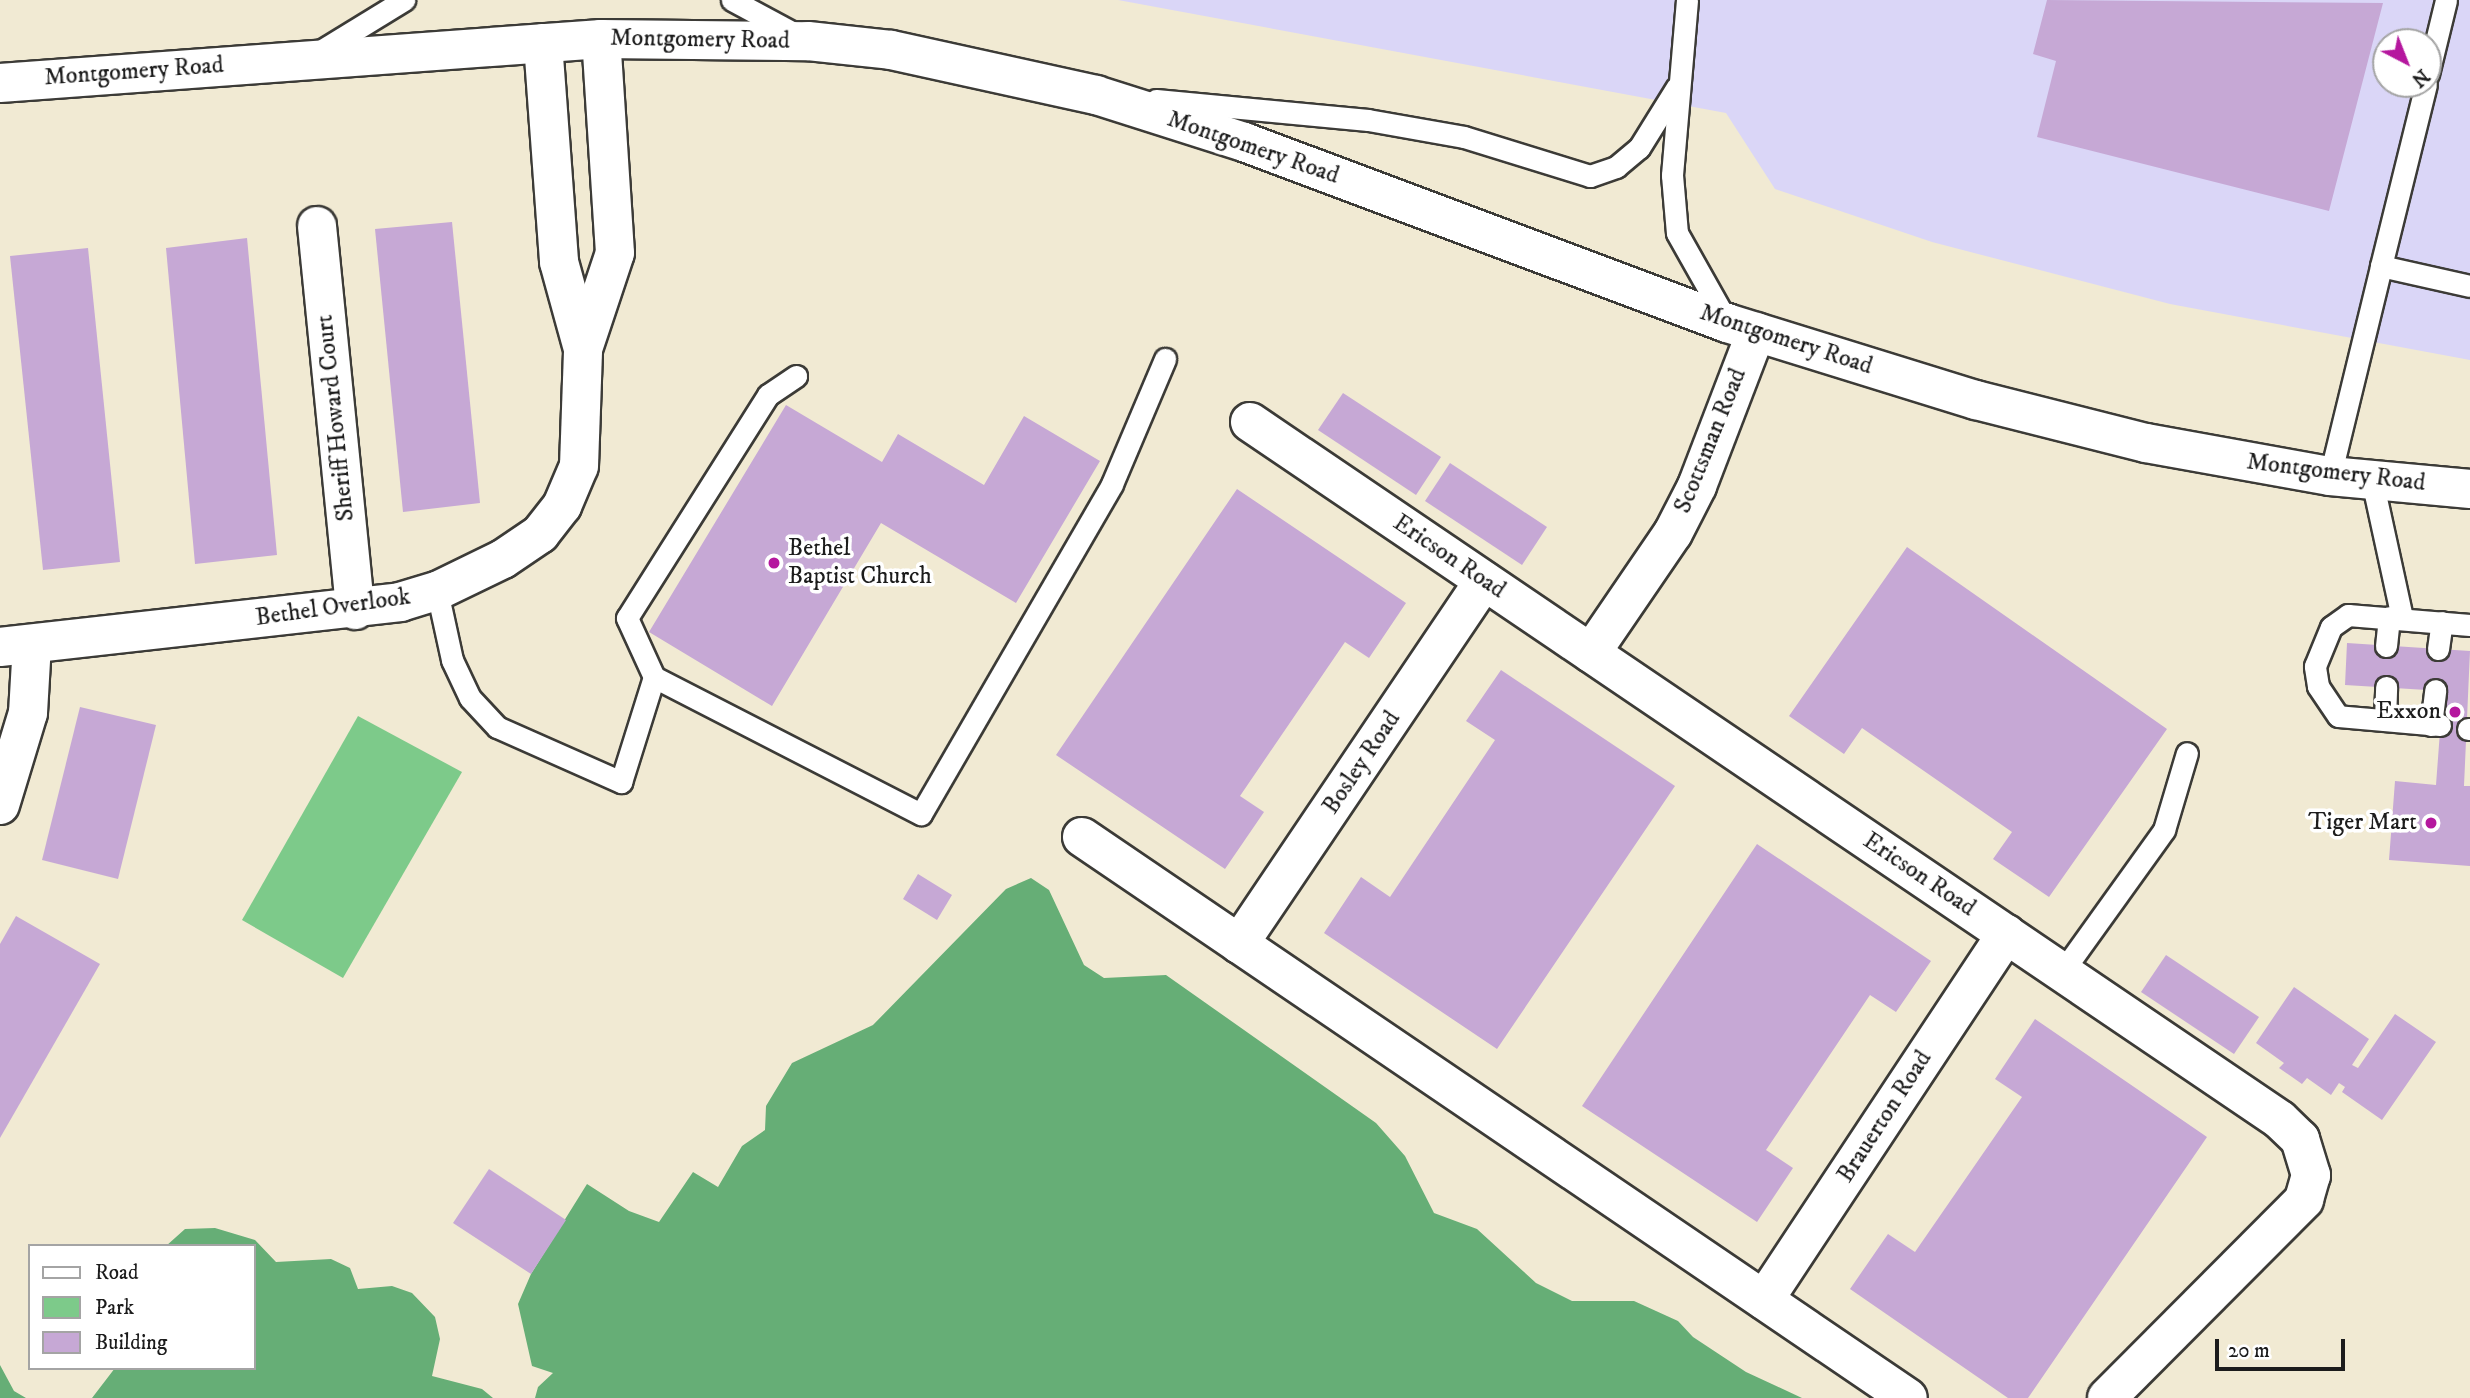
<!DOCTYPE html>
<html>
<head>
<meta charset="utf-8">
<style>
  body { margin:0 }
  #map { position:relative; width:2470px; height:1398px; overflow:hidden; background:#f1ead3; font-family:"IM FELL DW Pica",serif }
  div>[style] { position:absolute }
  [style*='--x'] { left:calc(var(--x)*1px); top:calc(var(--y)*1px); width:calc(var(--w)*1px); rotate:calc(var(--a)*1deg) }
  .built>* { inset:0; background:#dad6f7 }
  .green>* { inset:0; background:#7dca8a }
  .forest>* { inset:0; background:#66ae76 }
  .building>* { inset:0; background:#c6a8d5 }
  .roads { filter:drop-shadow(2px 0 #3c3b37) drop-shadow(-2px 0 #3c3b37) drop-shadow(0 2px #3c3b37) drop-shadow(0 -2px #3c3b37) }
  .lane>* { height:21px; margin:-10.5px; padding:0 10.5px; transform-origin:10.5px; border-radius:10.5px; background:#fff }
  .street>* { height:38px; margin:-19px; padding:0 19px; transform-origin:19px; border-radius:19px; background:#fff }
  .secondary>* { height:38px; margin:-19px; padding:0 19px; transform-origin:19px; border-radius:19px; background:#fff }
  .dots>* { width:19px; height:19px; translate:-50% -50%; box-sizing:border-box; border:4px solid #fff; border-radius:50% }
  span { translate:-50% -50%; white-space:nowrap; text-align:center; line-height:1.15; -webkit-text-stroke:7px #fff; paint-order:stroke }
  .street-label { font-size:24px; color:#1c1c1c }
  .poi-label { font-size:24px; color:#1c1c1c }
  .left { translate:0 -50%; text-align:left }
  .right { translate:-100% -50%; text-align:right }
  .legend { position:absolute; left:28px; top:1244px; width:228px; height:126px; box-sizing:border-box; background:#fff; border:2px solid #a4a4a4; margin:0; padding:9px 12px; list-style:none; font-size:21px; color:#1c1c1c }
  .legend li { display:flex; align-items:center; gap:14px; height:35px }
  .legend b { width:35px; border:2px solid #a4a4a4 }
  .north { position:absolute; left:2372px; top:28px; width:70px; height:70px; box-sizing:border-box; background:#fff; border:2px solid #a4a4a4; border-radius:50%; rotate:138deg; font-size:19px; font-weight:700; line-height:28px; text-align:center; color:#1c1c1c }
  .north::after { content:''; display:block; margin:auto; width:24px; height:32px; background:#b5179e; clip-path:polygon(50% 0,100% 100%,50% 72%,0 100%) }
  .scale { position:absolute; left:2215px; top:1339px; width:130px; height:32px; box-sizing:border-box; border:4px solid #1c1c1c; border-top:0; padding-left:9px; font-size:21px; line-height:24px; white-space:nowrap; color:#1c1c1c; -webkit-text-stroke:5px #fff; paint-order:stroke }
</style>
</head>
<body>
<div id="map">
  <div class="built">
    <div style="clip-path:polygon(evenodd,1118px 0,2470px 0,2470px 360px,2170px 304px,1932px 242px,1775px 189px,1726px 113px,1118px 0,2386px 42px,2428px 42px,2428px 84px,2386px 84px,2386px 42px)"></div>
  </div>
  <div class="green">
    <div style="clip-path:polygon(358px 716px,462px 772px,343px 978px,242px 920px)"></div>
  </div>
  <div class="forest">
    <div style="clip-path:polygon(1031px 878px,1049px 890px,1084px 965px,1104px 978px,1166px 975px,1376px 1123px,1405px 1156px,1434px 1213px,1477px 1229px,1536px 1283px,1572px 1301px,1634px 1301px,1678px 1321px,1693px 1337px,1746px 1372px,1802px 1398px,535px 1398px,538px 1387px,553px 1373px,532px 1366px,518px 1304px,531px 1274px,587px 1184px,629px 1211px,659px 1222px,693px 1172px,718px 1187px,742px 1146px,765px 1130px,766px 1106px,792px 1063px,873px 1025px,1006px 889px)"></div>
    <div style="clip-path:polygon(215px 1228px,255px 1240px,276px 1262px,331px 1259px,350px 1268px,358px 1289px,392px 1286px,412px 1293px,435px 1317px,440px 1339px,432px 1376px,482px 1389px,493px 1398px,92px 1398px,115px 1368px,254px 1368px,254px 1246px,166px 1246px,185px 1229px)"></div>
    <div style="clip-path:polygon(0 1365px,14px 1391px,26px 1398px,0 1398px)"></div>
  </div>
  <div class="building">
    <div style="clip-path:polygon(2047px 0,2383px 3px,2329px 211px,2037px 137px,2056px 61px,2033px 54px)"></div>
    <div style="clip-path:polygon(452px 222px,480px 503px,403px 512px,375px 229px)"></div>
    <div style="clip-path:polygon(247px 238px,277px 555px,195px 564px,166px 248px)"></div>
    <div style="clip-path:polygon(88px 248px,120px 562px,43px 570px,10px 256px)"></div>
    <div style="clip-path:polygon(1343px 393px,1441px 457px,1416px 495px,1318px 430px)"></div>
    <div style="clip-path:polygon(786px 405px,882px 462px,898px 434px,984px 485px,1024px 416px,1100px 461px,1016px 603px,881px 523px,772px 706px,649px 632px)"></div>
    <div style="clip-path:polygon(1450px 463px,1547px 527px,1522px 565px,1425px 501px)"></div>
    <div style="clip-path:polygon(1237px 489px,1406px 603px,1369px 658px,1345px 642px,1240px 796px,1264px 812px,1225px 869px,1056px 755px)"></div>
    <div style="clip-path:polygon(1907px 547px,2167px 729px,2049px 897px,1993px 859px,2012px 832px,1862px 728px,1844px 754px,1789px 716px)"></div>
    <div style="clip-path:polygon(2347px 643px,2470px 651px,2464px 786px,2470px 786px,2470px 866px,2389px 860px,2395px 781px,2436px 785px,2443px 691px,2345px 685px)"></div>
    <div style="clip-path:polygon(1501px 670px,1675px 786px,1497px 1049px,1324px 933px,1361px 877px,1390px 897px,1495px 740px,1466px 721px)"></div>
    <div style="clip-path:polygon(80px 707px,156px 725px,118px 879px,42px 860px)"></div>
    <div style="clip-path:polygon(1757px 844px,1931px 961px,1896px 1012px,1870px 995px,1766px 1150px,1793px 1168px,1757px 1222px,1582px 1106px)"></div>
    <div style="clip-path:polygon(918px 874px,952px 895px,937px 920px,903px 899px)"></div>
    <div style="clip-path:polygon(16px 916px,100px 964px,0 1138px,0 944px)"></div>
    <div style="clip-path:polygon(2166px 955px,2259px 1017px,2234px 1054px,2141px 992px)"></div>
    <div style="clip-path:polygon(2294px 987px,2369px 1039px,2352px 1065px,2358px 1068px,2395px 1014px,2436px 1042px,2382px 1120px,2342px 1092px,2345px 1087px,2339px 1083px,2331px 1095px,2307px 1078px,2302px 1084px,2279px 1068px,2284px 1063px,2256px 1043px)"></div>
    <div style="clip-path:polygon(2035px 1019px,2207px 1137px,2028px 1398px,2008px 1398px,1850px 1289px,1888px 1234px,1915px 1252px,2022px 1097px,1995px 1079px)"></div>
    <div style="clip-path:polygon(489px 1169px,566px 1220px,531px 1274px,453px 1223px)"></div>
  </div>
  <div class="roads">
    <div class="lane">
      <div style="--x:732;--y:0;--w:74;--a:28.3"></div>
      <div style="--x:1687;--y:0;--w:176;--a:94.9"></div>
      <div style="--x:1672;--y:175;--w:58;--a:85.1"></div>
      <div style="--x:1677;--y:233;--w:100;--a:60.6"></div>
      <div style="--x:319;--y:52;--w:100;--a:-31.5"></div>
      <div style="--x:2428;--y:74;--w:76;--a:-76.3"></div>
      <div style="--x:1156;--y:100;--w:213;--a:5.4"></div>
      <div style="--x:1368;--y:120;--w:97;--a:10"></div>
      <div style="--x:1464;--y:137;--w:132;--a:17.2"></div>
      <div style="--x:1590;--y:176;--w:28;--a:-19"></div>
      <div style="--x:1616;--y:167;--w:30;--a:-40"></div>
      <div style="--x:1639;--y:148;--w:72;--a:-58.1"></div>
      <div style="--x:2381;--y:266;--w:187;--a:-76.1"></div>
      <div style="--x:2330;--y:476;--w:216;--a:-76.3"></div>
      <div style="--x:2381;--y:266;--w:91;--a:12.7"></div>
      <div style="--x:2372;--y:480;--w:141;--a:77.7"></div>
      <div style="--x:437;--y:591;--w:71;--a:77.7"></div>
      <div style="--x:452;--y:660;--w:42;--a:64.7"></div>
      <div style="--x:470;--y:698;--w:40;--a:47"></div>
      <div style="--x:497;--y:727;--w:136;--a:23.9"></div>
      <div style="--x:621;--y:782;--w:110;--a:-72.6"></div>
      <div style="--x:654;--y:677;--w:300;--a:27.2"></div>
      <div style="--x:921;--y:814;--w:381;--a:-59.9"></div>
      <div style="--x:1112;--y:484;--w:136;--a:-67"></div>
      <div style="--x:2386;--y:646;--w:29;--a:-84"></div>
      <div style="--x:2438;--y:649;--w:27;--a:-82"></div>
      <div style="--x:654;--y:677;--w:65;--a:-114.6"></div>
      <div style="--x:627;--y:618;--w:264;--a:-57.7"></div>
      <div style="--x:768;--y:395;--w:34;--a:-34"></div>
      <div style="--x:2385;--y:720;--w:33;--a:-88"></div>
      <div style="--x:2431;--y:725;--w:35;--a:-83"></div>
      <div style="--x:2440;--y:725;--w:102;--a:-175"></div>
      <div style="--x:2338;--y:716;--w:36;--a:-124"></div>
      <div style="--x:2318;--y:686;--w:20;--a:-99"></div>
      <div style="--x:2315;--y:666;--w:42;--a:-67.7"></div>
      <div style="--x:2331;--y:627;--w:21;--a:-35"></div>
      <div style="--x:2348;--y:615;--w:122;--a:4.7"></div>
      <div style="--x:2468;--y:729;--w:2;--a:0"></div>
      <div style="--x:2062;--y:972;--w:175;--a:-54.3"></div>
      <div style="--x:2164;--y:830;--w:80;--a:-73.4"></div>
    </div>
    <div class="street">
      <div style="--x:543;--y:43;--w:220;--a:85.8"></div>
      <div style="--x:559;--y:262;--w:90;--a:74.6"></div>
      <div style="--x:583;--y:349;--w:101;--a:-71.6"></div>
      <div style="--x:615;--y:253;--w:214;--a:-93.7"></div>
      <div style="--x:317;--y:226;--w:386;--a:84.3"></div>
      <div style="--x:1250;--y:422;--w:1244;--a:34.12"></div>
      <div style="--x:2280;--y:1120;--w:28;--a:44"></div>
      <div style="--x:2300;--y:1139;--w:38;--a:73"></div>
      <div style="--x:2311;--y:1175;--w:26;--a:106"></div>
      <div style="--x:2304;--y:1200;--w:279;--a:134.9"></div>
      <div style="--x:0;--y:647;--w:403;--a:-6.4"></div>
      <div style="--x:400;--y:602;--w:39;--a:-17"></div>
      <div style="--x:437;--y:591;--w:73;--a:-25.9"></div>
      <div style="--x:503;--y:559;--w:45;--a:-34"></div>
      <div style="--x:540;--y:534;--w:36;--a:-52"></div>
      <div style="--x:562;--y:506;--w:43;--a:-67"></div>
      <div style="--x:579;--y:466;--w:117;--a:-88"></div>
      <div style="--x:1591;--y:653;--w:145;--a:-55.7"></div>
      <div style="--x:1673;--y:533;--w:53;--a:-62.9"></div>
      <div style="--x:1697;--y:486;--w:165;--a:-69"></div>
      <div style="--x:0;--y:805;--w:96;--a:-73.1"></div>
      <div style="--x:28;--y:713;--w:69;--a:-86.7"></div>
      <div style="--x:1082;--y:837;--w:998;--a:34.18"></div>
      <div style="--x:1239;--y:944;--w:438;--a:-56"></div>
      <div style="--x:1764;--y:1300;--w:439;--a:-56.5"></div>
    </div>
    <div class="secondary">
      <div style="--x:0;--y:83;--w:603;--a:-4.19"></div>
      <div style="--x:601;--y:39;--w:207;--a:0.6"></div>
      <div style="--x:808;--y:41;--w:83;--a:6.2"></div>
      <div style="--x:891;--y:50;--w:210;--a:12.4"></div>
      <div style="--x:1096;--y:95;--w:155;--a:17.6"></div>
      <div style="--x:1244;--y:142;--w:516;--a:20.54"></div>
      <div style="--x:1727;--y:323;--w:261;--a:17.2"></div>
      <div style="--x:1976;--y:400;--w:175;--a:14.2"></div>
      <div style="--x:2146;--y:443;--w:187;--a:10.2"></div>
      <div style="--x:2330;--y:476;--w:141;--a:5.3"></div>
    </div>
  </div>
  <div class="dots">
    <div style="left:774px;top:563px;background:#b5179e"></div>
    <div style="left:2455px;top:712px;background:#b5179e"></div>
    <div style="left:2431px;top:823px;background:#b5179e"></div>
  </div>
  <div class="street-label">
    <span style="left:700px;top:40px;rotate:1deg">Montgomery Road</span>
    <span style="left:134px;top:72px;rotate:-4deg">Montgomery Road</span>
    <span style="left:1253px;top:148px;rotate:19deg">Montgomery Road</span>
    <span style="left:1786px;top:340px;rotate:18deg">Montgomery Road</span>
    <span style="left:336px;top:418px;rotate:-96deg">Sheriff Howard Court</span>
    <span style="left:1711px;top:441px;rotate:-68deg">Scottsman Road</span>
    <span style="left:2336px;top:473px;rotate:7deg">Montgomery Road</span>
    <span style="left:1449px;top:557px;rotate:34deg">Ericson Road</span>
    <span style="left:333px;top:608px;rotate:-8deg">Bethel Overlook</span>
    <span style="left:1362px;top:763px;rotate:-56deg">Bosley Road</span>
    <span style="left:1919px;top:875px;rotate:34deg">Ericson Road</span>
    <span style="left:1885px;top:1117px;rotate:-57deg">Brauerton Road</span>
  </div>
  <div class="poi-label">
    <span class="left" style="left:788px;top:563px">Bethel<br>Baptist Church</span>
    <span class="right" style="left:2441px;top:712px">Exxon</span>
    <span class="right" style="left:2417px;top:823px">Tiger Mart</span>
  </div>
  <ul class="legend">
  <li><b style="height:9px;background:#fff"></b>Road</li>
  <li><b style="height:19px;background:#7dca8a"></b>Park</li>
  <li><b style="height:19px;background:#c6a8d5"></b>Building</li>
  </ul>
  <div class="north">N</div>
  <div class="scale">20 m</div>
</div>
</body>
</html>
